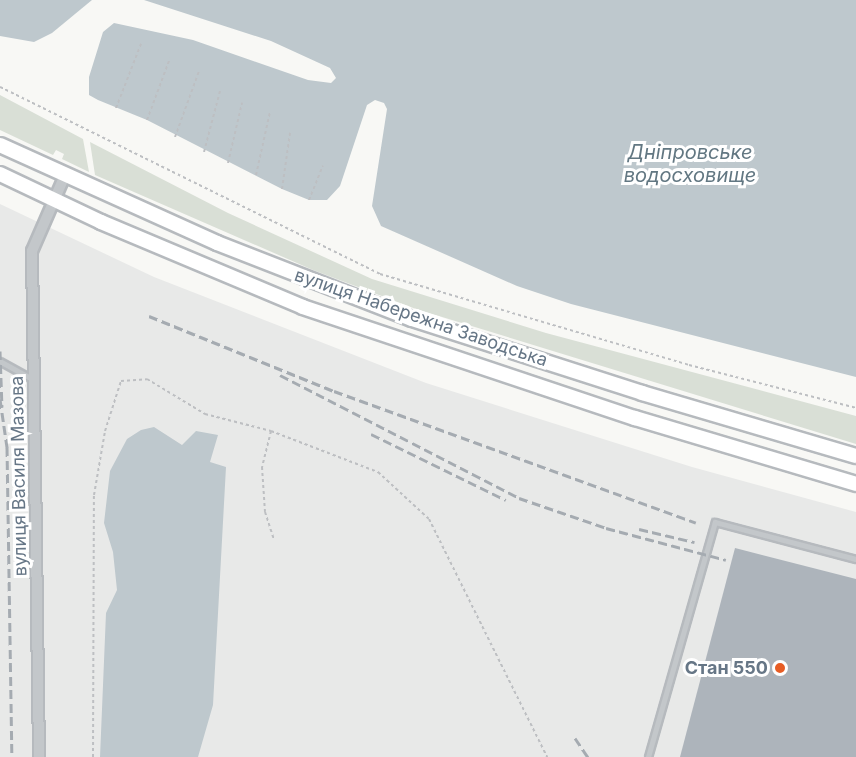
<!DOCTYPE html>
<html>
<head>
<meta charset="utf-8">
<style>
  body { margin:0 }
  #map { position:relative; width:856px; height:757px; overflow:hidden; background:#f8f8f5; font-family:Inter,sans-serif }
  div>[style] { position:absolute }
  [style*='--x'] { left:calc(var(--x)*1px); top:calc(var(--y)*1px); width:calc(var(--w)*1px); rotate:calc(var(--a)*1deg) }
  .built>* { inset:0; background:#e8e9e8 }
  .green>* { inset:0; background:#d9dfd6 }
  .water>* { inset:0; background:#bec8cd }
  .building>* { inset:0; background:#adb4bb }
  .path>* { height:2px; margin-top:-1px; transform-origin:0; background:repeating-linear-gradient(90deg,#bdbfc2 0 3px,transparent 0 6px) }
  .roads { filter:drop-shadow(2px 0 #b6babe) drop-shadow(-2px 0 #b6babe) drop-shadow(0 2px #b6babe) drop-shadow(0 -2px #b6babe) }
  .service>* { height:4.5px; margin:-2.25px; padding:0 2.25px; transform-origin:2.25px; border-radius:2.25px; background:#c3c7ca }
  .tertiary>* { height:10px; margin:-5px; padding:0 5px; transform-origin:5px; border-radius:5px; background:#c3c7ca }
  .primary>* { height:14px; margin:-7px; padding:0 7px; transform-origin:7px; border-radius:7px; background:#fff }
  .rail>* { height:3px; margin-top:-1.5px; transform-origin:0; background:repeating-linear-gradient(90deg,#a5abb1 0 9px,transparent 0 13.5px) }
  .dots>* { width:16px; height:16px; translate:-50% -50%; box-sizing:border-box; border:3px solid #fff; border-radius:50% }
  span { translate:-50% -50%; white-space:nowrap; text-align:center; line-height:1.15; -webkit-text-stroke:6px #fff; paint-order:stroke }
  .street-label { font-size:18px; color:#667686 }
  .poi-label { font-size:18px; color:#667686; font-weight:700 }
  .right { translate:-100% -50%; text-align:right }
  .water-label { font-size:20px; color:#627782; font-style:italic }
</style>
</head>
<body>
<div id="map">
  <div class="built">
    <div style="clip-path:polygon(0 204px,154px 277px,426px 383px,692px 467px,856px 512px,856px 757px,0 757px)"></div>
  </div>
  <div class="green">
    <div style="clip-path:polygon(0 95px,83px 139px,89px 172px,62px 159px,64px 154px,56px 150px,53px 155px,0 130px)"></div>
    <div style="clip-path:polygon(90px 142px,228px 213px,372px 279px,546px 333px,856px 416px,856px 444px,416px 309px,313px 270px,95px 175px)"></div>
  </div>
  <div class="water">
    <div style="clip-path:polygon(0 0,92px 0,52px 33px,34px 42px,0 36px)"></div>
    <div style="clip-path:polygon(144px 0,856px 0,856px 377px,571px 304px,517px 286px,381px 226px,372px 206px,387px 109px,384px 103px,375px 100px,367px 105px,340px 186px,327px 200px,309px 200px,282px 189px,147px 120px,98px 100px,89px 95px,89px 77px,103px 32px,114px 23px,193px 40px,308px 80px,331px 83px,336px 78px,330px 68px,271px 41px)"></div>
    <div style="clip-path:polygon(154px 427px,182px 445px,196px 431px,218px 435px,210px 462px,226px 467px,213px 705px,198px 757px,100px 757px,106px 613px,117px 590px,113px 552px,104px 523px,110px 471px,127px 439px,141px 430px)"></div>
  </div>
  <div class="building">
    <div style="clip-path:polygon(735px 548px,856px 579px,856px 757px,680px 757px)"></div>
  </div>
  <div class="path">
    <div style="--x:0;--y:87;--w:424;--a:26.2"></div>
    <div style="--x:380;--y:274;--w:322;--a:16.4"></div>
    <div style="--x:689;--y:365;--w:172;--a:14.4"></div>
    <div style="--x:116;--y:108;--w:69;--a:-68.7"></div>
    <div style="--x:147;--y:120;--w:66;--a:-69.6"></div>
    <div style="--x:175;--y:137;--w:70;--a:-70"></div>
    <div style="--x:204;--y:152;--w:63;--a:-75.3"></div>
    <div style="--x:228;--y:163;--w:62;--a:-76.9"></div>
    <div style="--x:256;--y:175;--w:65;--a:-77.5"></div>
    <div style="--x:282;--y:189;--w:57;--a:-81.9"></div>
    <div style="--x:309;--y:200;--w:37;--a:-68"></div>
    <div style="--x:271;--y:431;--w:37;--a:104"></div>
    <div style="--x:262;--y:467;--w:45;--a:86.2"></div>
    <div style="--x:265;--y:512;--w:29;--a:72"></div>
    <div style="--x:93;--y:757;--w:262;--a:-89.8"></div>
    <div style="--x:94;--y:495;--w:65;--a:-80.2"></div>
    <div style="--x:105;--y:431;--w:52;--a:-72.3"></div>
    <div style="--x:121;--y:381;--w:26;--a:-4"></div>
    <div style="--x:147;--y:379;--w:68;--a:31.1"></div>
    <div style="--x:205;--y:414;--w:68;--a:14.4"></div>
    <div style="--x:271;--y:431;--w:115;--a:21"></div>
    <div style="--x:378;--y:472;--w:69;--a:42.7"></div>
    <div style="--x:429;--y:519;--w:266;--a:63.6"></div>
  </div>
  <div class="roads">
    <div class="service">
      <div style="--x:0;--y:361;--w:37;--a:29"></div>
      <div style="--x:648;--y:757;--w:244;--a:-74.1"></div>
      <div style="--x:715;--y:522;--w:146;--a:14.7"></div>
    </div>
    <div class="tertiary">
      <div style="--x:39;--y:757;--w:506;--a:-90.79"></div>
      <div style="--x:32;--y:251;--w:83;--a:-66.5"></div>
    </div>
    <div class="primary">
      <div style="--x:0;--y:145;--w:238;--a:24.3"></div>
      <div style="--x:217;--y:243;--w:209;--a:21.3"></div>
      <div style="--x:412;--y:319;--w:242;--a:17.8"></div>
      <div style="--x:642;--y:393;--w:223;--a:16.4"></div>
      <div style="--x:0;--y:174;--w:112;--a:25.4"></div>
      <div style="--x:101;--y:222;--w:219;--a:22.8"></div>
      <div style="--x:303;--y:307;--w:350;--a:18.5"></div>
      <div style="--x:635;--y:418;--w:231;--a:16.6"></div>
    </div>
  </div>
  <div class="rail">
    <div style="--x:149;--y:316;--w:200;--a:22.1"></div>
    <div style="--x:334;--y:391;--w:385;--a:20"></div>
    <div style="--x:0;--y:351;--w:56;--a:88"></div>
    <div style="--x:280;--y:375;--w:269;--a:27.2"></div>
    <div style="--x:519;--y:498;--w:92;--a:19"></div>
    <div style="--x:606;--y:528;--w:124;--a:14.9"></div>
    <div style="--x:0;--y:399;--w:49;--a:81.7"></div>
    <div style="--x:7;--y:447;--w:310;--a:89.1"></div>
    <div style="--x:371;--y:434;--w:150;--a:26.1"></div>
    <div style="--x:639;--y:529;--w:57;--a:13.3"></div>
    <div style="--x:575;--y:738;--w:23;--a:56"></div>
  </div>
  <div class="dots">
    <div style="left:780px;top:668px;background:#e75d25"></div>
  </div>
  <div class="street-label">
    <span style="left:421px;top:318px;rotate:19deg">вулиця Набережна Заводська</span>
    <span style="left:19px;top:476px;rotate:-91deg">вулиця Василя Мазова</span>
  </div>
  <div class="poi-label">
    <span class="right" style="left:768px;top:668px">Стан 550</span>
  </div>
  <div class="water-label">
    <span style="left:690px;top:164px">Дніпровське<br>водосховище</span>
  </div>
</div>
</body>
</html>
